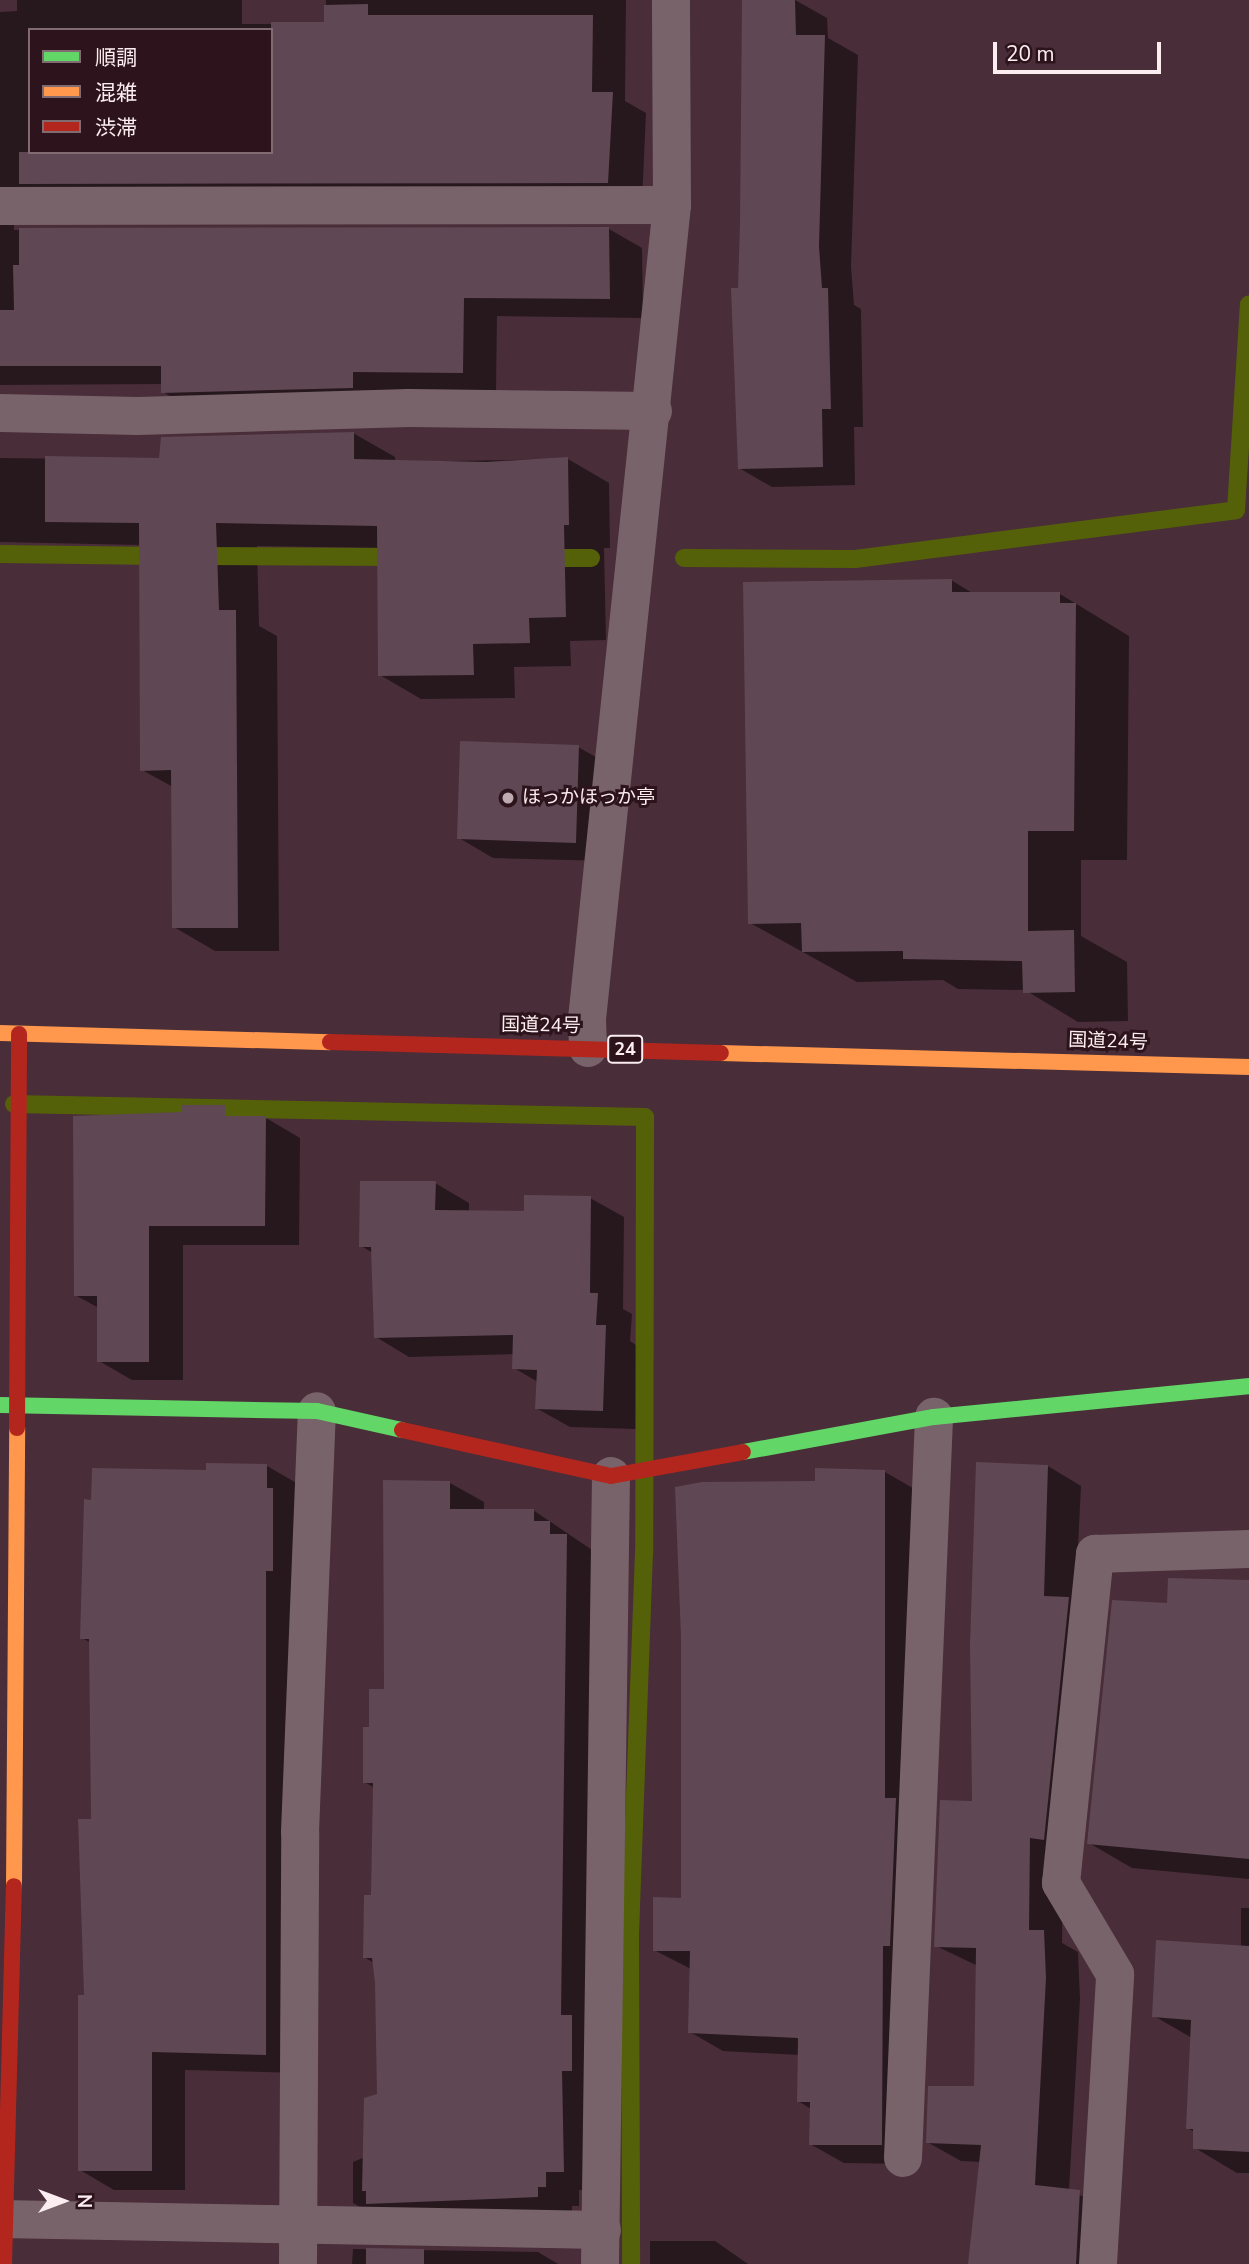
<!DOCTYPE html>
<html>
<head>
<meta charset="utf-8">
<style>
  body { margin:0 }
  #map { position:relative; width:1249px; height:2264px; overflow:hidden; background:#492d38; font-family:"Nunito Sans","Noto Sans JP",sans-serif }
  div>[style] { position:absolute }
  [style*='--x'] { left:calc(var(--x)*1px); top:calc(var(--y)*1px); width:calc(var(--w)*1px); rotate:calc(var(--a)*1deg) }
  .shadow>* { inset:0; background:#0007 }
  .stream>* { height:18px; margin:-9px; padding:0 9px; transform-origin:9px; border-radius:9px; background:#556109 }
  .building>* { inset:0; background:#5f4754 }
  .street>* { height:38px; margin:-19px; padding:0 19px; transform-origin:19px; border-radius:19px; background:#79636a }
  .fast>* { height:16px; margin:-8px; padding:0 8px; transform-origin:8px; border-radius:8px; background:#63d668 }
  .slow>* { height:16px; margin:-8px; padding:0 8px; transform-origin:8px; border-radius:8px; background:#ff974d }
  .jam>* { height:16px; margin:-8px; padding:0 8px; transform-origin:8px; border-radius:8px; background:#b3261e }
  .dots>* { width:19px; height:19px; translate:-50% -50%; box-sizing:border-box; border:4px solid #2d141c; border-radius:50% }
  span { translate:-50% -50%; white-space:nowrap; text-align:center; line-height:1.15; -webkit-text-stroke:6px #2d141c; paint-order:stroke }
  .shield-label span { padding:2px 5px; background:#2d141c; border:2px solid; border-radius:5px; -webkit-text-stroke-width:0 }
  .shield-label { font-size:18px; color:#fcedf1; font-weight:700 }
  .poi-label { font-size:19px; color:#fcedf1 }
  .left { translate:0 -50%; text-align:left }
  .street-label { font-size:19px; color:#fcedf1 }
  .legend { position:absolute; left:28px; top:28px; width:245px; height:126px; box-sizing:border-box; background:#2d141c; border:2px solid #806b71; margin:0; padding:9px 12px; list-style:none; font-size:21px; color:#fcedf1 }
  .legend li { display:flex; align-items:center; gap:14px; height:35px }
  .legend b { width:35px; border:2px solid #806b71 }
  .north { position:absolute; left:28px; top:2166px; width:70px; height:70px; -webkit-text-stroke:5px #2d141c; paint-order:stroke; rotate:90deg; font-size:19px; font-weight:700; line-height:28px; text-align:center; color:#fcedf1 }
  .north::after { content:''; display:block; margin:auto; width:24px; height:32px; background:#fcedf1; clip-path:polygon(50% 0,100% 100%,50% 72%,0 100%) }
  .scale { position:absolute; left:993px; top:42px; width:168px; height:32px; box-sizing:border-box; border:4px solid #fcedf1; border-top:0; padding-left:9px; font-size:21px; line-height:24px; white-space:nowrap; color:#fcedf1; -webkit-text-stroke:5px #2d141c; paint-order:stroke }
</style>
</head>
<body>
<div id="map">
  <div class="shadow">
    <div style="clip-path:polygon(evenodd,17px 0,242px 0,242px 24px,326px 24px,326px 0,626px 0,625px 101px,646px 113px,642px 202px,14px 215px,14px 230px,609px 229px,642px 248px,643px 318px,497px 316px,496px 391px,197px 412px,163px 392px,163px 384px,0 385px,0 12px,17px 11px,17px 0,30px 30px,271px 30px,271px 152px,30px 152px,30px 30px)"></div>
    <div style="clip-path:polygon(744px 0,795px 0,827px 18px,828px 38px,858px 55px,851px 266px,854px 305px,861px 309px,863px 427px,854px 427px,855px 485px,772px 487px,739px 468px)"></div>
    <div style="clip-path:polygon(353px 433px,395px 457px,395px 462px,568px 459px,609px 483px,610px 548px,604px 548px,606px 640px,570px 641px,571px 666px,514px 667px,515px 698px,421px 699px,380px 675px,379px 548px,257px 546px,259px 626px,277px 636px,279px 951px,215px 951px,174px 927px,173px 787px,142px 770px,141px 545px,0 542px,0 458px,160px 460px)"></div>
    <div style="clip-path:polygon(951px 580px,974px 594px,1060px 594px,1129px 636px,1127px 860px,1081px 860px,1081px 936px,1127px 962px,1128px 1021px,1078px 1022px,1025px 990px,958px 989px,943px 980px,857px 982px,750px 923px)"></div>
    <div style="clip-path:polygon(578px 747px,612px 766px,609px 861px,493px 858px,459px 838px)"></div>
    <div style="clip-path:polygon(225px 1107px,244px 1118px,266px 1118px,300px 1138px,299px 1245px,183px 1245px,183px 1380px,132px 1380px,99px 1361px,99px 1308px,75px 1295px,184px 1113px)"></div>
    <div style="clip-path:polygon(435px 1183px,469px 1203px,469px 1212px,526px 1213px,590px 1198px,624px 1217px,623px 1309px,632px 1314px,630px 1341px,639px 1347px,636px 1429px,570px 1427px,536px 1408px,538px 1382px,514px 1368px,515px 1354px,409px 1357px,376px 1337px,373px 1253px,361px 1246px)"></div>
    <div style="clip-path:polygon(267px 1466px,300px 1485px,300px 2073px,185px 2070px,185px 2190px,114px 2190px,80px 2170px,86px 1996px,80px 1821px,93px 1821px,91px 1643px,82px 1638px,208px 1472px)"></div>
    <div style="clip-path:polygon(1048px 1466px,1081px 1486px,1063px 1856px,1062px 1943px,1078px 1952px,1080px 1999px,1069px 2190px,1114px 2211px,1112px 2264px,969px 2264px,981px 2162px,961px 2161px,927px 2142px,975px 2088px,978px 1966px,936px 1946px,974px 1803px)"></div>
    <div style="clip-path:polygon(885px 1472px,918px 1491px,914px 2164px,844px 2163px,810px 2144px,811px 2109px,798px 2101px,800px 2055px,723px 2051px,690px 2032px,691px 1969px,654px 1950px,682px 1899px,817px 1482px)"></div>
    <div style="clip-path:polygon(385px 1482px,450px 1483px,484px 1502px,484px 1510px,533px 1510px,601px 1556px,597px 2190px,579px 2190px,579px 2206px,572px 2206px,572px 2225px,387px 2222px,353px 2203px,353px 2162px,365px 2157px,379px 2095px,377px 1983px,374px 1963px,364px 1957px,373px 1897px,375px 1788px,364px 1782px,371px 1729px,386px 1691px)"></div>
    <div style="clip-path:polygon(1249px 1582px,1249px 1879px,1132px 1868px,1089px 1843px,1169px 1605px)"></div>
    <div style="clip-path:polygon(1241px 1908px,1249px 1908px,1249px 2173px,1237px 2173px,1195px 2148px,1195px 2132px,1187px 2128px,1192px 2038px,1154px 2016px,1241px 1947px)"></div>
    <div style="clip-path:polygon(650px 2241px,715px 2241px,748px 2264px,650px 2264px)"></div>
    <div style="clip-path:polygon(353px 2249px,538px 2252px,558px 2264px,352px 2264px)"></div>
  </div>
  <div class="stream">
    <div style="--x:0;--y:554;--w:161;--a:0.7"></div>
    <div style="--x:196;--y:556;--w:203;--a:0.3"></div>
    <div style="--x:542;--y:558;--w:49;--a:0"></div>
    <div style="--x:684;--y:558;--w:171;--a:0.3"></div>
    <div style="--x:855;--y:559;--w:384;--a:-7.3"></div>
    <div style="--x:1236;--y:510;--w:206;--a:-86.4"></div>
    <div style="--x:14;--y:1104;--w:631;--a:1.18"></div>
    <div style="--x:645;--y:1117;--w:435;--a:90.1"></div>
    <div style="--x:644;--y:1552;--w:384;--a:92.1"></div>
    <div style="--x:630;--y:1936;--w:328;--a:89.8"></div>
  </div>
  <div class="building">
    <div style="clip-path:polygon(742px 0,795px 0,796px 35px,825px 35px,819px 246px,822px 288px,828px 288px,831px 409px,822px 409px,823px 467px,738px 469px,731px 288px,738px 288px,740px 224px)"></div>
    <div style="clip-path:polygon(368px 4px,368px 15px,593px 15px,592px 92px,613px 92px,608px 183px,19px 184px,19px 152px,271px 152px,271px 22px,324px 22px,324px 5px)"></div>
    <div style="clip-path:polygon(609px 227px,610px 299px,464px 298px,463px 373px,353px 372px,353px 388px,161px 393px,161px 366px,0 366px,0 310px,14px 310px,13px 265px,19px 265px,19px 228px)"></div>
    <div style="clip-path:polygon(354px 432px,354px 459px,486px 462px,568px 457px,569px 525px,564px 525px,566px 617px,529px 618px,530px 643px,473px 644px,474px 675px,378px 676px,377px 526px,216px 523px,219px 610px,236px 610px,238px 928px,172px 928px,171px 770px,140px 771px,139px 523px,45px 522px,45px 456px,159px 458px,161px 437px)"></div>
    <div style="clip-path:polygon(952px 579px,952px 592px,1060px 592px,1060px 603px,1076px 603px,1074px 831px,1028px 831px,1028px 931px,1074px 930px,1075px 992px,1023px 993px,1022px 961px,903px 959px,903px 951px,802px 952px,801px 923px,748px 924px,743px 582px)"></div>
    <div style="clip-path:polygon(460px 741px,579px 745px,576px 843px,457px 839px)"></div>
    <div style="clip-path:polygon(182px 1105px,225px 1105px,225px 1116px,266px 1116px,265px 1226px,149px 1226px,149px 1362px,97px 1362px,97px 1296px,74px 1296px,73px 1116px,182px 1112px)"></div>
    <div style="clip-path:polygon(360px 1181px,436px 1181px,435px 1210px,524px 1211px,524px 1195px,591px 1196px,590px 1293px,598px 1293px,596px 1325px,606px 1325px,603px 1411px,535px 1409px,537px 1370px,512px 1369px,513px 1335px,374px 1338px,371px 1247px,359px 1247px)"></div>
    <div style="clip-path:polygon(976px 1462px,1048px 1465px,1044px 1596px,1069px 1597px,1044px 1840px,1030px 1838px,1029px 1930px,1044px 1930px,1046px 1978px,1035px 2185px,1080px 2190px,1076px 2264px,968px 2264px,981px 2145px,926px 2143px,928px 2086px,974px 2086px,976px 1948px,934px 1947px,940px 1800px,972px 1801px,970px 1644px)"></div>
    <div style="clip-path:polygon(206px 1463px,267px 1464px,267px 1488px,273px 1488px,273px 1571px,266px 1571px,266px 2055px,152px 2052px,152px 2171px,78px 2171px,78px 1995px,84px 1995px,78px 1819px,91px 1819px,89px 1639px,80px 1639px,84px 1499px,91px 1500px,92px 1468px,206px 1470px)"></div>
    <div style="clip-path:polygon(815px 1468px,885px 1470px,885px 1798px,896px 1798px,890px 1946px,883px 1946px,882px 2145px,809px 2145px,810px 2102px,797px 2102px,798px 2038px,688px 2033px,690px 1951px,653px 1951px,653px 1897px,681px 1898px,681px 1637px,675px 1487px,702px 1482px,815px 1481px)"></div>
    <div style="clip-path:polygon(383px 1480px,450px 1481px,450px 1509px,534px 1509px,534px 1521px,550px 1521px,550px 1534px,567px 1534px,561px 2015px,572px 2015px,572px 2071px,562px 2071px,564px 2172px,546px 2172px,546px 2187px,538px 2187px,538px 2197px,366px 2204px,366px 2191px,362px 2191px,364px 2098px,377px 2094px,375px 1983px,372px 1958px,363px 1958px,364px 1895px,371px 1895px,373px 1783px,363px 1783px,363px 1727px,369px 1727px,369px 1689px,384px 1689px)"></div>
    <div style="clip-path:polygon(1168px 1578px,1249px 1580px,1249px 1859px,1087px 1844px,1112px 1600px,1167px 1603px)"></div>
    <div style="clip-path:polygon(1156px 1940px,1249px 1946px,1249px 2152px,1193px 2149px,1193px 2129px,1186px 2129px,1191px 2020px,1152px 2017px)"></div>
    <div style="clip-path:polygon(366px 2248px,424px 2249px,424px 2264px,366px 2264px)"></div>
  </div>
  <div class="street">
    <div style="--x:0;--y:206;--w:672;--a:-0.09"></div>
    <div style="--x:0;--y:413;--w:138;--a:1.2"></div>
    <div style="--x:138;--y:416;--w:271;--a:-1.7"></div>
    <div style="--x:409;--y:408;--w:244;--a:0.7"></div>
    <div style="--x:588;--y:1048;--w:29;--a:-92"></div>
    <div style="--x:587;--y:1019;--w:818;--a:-84.04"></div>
    <div style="--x:672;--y:205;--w:205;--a:-90.3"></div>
    <div style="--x:903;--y:2158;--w:742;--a:-87.6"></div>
    <div style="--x:0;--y:2219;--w:602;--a:1.05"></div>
    <div style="--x:298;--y:2264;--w:432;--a:-89.7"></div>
    <div style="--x:300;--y:1832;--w:421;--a:-87.7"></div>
    <div style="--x:600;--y:2264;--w:788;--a:-89.2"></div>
    <div style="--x:1098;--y:2264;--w:290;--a:-86.6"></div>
    <div style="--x:1115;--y:1974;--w:106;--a:-120.7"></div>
    <div style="--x:1061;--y:1883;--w:331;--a:-84.1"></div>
    <div style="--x:1095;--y:1554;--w:154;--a:-1.9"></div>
  </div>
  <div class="fast">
    <div style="--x:0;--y:1405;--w:317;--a:1.1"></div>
    <div style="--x:317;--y:1411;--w:87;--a:12.6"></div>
    <div style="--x:743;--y:1452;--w:194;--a:-10.4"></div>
    <div style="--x:934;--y:1417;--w:317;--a:-5.6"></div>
  </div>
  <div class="slow">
    <div style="--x:0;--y:1033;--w:330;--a:1.6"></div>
    <div style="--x:721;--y:1053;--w:528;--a:1.52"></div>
    <div style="--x:14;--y:1886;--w:458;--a:-89.6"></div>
  </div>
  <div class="jam">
    <div style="--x:330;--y:1042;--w:391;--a:1.6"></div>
    <div style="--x:17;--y:1428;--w:394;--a:-89.7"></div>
    <div style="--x:402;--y:1430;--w:214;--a:12.4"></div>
    <div style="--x:611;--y:1476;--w:134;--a:-10.3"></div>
    <div style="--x:4;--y:2264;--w:378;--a:-88.5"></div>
  </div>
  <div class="dots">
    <div style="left:508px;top:798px;background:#bdaab0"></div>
  </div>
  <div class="shield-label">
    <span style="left:625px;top:1049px">24</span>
  </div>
  <div class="poi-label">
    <span class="left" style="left:522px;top:798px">ほっかほっか亭</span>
  </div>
  <div class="street-label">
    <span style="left:541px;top:1026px;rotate:1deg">国道24号</span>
    <span style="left:1108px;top:1042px;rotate:2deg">国道24号</span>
  </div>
  <ul class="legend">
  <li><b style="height:9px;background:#63d668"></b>順調</li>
  <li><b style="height:9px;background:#ff974d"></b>混雑</li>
  <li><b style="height:9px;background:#b3261e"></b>渋滞</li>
  </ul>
  <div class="north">N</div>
  <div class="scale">20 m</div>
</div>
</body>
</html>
